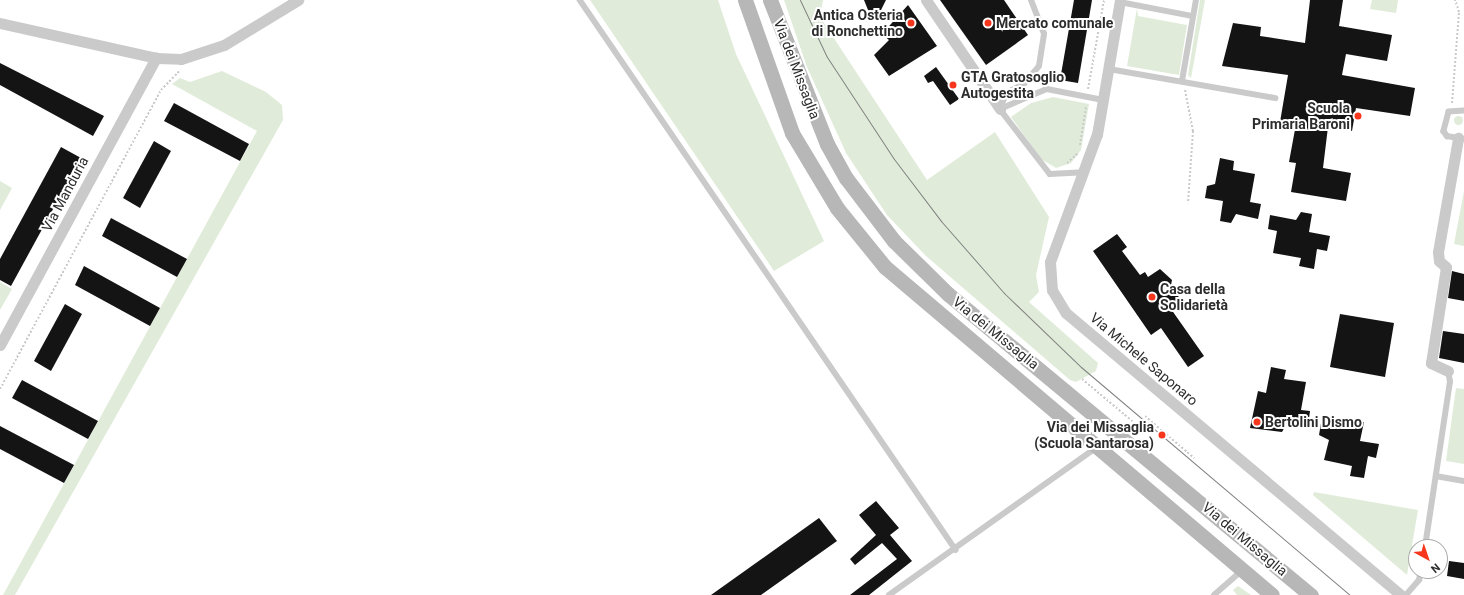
<!DOCTYPE html>
<html>
<head>
<meta charset="utf-8">
<style>
  body { margin:0 }
  #map { position:relative; width:1464px; height:595px; overflow:hidden; background:#fff; font-family:Roboto,sans-serif }
  div>[style] { position:absolute }
  [style*='--x'] { left:calc(var(--x)*1px); top:calc(var(--y)*1px); width:calc(var(--w)*1px); rotate:calc(var(--a)*1deg) }
  .green>* { inset:0; background:#e0ecd9 }
  .round { border-radius:50% }
  .building>* { inset:0; background:#141414 }
  .path>* { height:2px; margin-top:-1px; transform-origin:0; background:repeating-linear-gradient(90deg,#cacaca 0 2px,transparent 0 4px) }
  .lane>* { height:5.5px; margin:-2.75px; padding:0 2.75px; transform-origin:2.75px; border-radius:2.75px; background:#cacaca }
  .street>* { height:11px; margin:-5.5px; padding:0 5.5px; transform-origin:5.5px; border-radius:5.5px; background:#cacaca }
  .secondary>* { height:15px; margin:-7.5px; padding:0 7.5px; transform-origin:7.5px; border-radius:7.5px; background:#b7b7b7 }
  .tram>* { height:1px; margin:-0.5px; padding:0 0.5px; transform-origin:0.5px; border-radius:0.5px; background:#828282 }
  .dots>* { width:11px; height:11px; translate:-50% -50%; box-sizing:border-box; border:2px solid #fff; border-radius:50% }
  span { translate:-50% -50%; white-space:nowrap; text-align:center; line-height:1.15; -webkit-text-stroke:4px #fff; paint-order:stroke }
  .poi-label { font-size:14px; color:#2d2d2d; font-weight:700 }
  .right { translate:-100% -50%; text-align:right }
  .left { translate:0 -50%; text-align:left }
  .street-label { font-size:14px; color:#2d2d2d }
  .north { position:absolute; left:1408px; top:539px; width:40px; height:40px; box-sizing:border-box; background:#fff; border:1px solid #ababab; border-radius:50%; rotate:140deg; font-size:11px; font-weight:700; line-height:16px; text-align:center; color:#2d2d2d }
  .north::after { content:''; display:block; margin:auto; width:14px; height:18px; background:#f6371d; clip-path:polygon(50% 0,100% 100%,50% 72%,0 100%) }
</style>
</head>
<body>
<div id="map">
  <div class="green">
    <div style="clip-path:polygon(590px 0,718px 0,736px 54px,824px 241px,774px 271px)"></div>
    <div style="clip-path:polygon(784px 0,823px 0,820px 17px,927px 180px,995px 132px,1049px 217px,1036px 275px,1039px 292px,1029px 302px,1098px 363px,1096px 371px,1076px 382px,1070px 380px,926px 256px,887px 215px,846px 153px,807px 67px)"></div>
    <div style="clip-path:polygon(1200px 0,1205px 0,1191px 78px,1188px 75px)"></div>
    <div style="clip-path:polygon(1372px 0,1398px 0,1396px 13px,1370px 9px)"></div>
    <div style="clip-path:polygon(1137px 8px,1138px 16px,1187px 25px,1179px 75px,1127px 66px)"></div>
    <div style="clip-path:polygon(222px 71px,266px 92px,282px 105px,283px 120px,15px 595px,3px 595px,257px 131px,172px 84px,180px 78px,190px 82px)"></div>
    <div style="clip-path:polygon(1053px 97px,1089px 104px,1081px 150px,1071px 163px,1056px 168px,1041px 159px,1011px 117px,1031px 103px)"></div>
    <div class="round" style="left:1453.5px;top:115.5px;width:9px;height:9px"></div>
    <div style="clip-path:polygon(0 181px,12px 188px,0 210px)"></div>
    <div style="clip-path:polygon(1464px 191px,1464px 246px,1454px 244px)"></div>
    <div style="clip-path:polygon(0 282px,12px 289px,0 310px)"></div>
    <div style="clip-path:polygon(1456px 388px,1464px 389px,1464px 464px,1446px 461px)"></div>
    <div style="clip-path:polygon(1314px 492px,1418px 510px,1407px 575px,1313px 495px)"></div>
    <div style="clip-path:polygon(1238px 586px,1241px 588px,1251px 595px,1237px 595px,1233px 590px)"></div>
  </div>
  <div class="building">
    <div style="clip-path:polygon(864px 0,886px 0,881px 10px,875px 13px,868px 10px)"></div>
    <div style="clip-path:polygon(940px 0,1004px 0,1028px 35px,986px 65px)"></div>
    <div style="clip-path:polygon(1074px 0,1092px 0,1078px 83px,1060px 80px)"></div>
    <div style="clip-path:polygon(1310px 0,1343px 0,1339px 26px,1392px 35px,1387px 61px,1346px 54px,1342px 75px,1415px 88px,1410px 116px,1356px 108px,1352px 131px,1328px 127px,1323px 168px,1351px 173px,1346px 201px,1291px 192px,1296px 163px,1289px 162px,1296px 124px,1280px 122px,1288px 75px,1222px 66px,1233px 23px,1261px 27px,1260px 36px,1305px 43px)"></div>
    <div style="clip-path:polygon(908px 5px,937px 46px,889px 76px,874px 55px,889px 40px,882px 34px)"></div>
    <div style="clip-path:polygon(0 63px,104px 116px,93px 136px,0 85px)"></div>
    <div style="clip-path:polygon(936px 67px,959px 99px,950px 105px,933px 81px,928px 83px,924px 76px)"></div>
    <div style="clip-path:polygon(174px 103px,249px 144px,240px 161px,164px 121px)"></div>
    <div style="clip-path:polygon(154px 141px,171px 151px,140px 208px,123px 198px)"></div>
    <div style="clip-path:polygon(61px 147px,81px 158px,11px 286px,0 280px,0 259px)"></div>
    <div style="clip-path:polygon(1220px 158px,1234px 161px,1233px 170px,1255px 174px,1250px 202px,1261px 204px,1258px 219px,1236px 214px,1231px 223px,1220px 221px,1223px 201px,1205px 198px,1207px 186px,1215px 184px)"></div>
    <div style="clip-path:polygon(1301px 212px,1312px 214px,1309px 232px,1330px 236px,1327px 251px,1317px 249px,1314px 269px,1299px 266px,1301px 258px,1273px 253px,1277px 231px,1268px 229px,1270px 215px,1296px 220px)"></div>
    <div style="clip-path:polygon(111px 218px,187px 259px,177px 277px,102px 236px)"></div>
    <div style="clip-path:polygon(1117px 234px,1127px 247px,1122px 251px,1140px 275px,1145px 272px,1148px 277px,1160px 269px,1172px 280px,1171px 285px,1182px 302px,1171px 309px,1204px 356px,1188px 367px,1161px 328px,1151px 335px,1093px 251px)"></div>
    <div style="clip-path:polygon(84px 266px,160px 308px,150px 326px,75px 285px)"></div>
    <div style="clip-path:polygon(1452px 271px,1464px 274px,1464px 301px,1448px 298px)"></div>
    <div style="clip-path:polygon(65px 304px,82px 314px,51px 371px,34px 361px)"></div>
    <div style="clip-path:polygon(1340px 314px,1394px 323px,1385px 377px,1330px 367px)"></div>
    <div style="clip-path:polygon(1443px 331px,1464px 334px,1464px 363px,1439px 358px)"></div>
    <div style="clip-path:polygon(1271px 367px,1286px 370px,1284px 379px,1306px 382px,1301px 410px,1310px 411px,1308px 426px,1287px 423px,1282px 432px,1250px 428px,1258px 391px,1266px 393px)"></div>
    <div style="clip-path:polygon(22px 380px,98px 421px,88px 439px,12px 398px)"></div>
    <div style="clip-path:polygon(1343px 419px,1364px 422px,1360px 441px,1379px 444px,1376px 458px,1368px 456px,1364px 478px,1350px 476px,1352px 466px,1324px 460px,1329px 440px,1319px 435px,1321px 423px,1342px 427px)"></div>
    <div style="clip-path:polygon(0 426px,74px 465px,64px 483px,0 449px)"></div>
    <div style="clip-path:polygon(876px 501px,899px 528px,890px 535px,912px 561px,869px 595px,850px 595px,897px 559px,882px 543px,855px 565px,850px 559px,876px 535px,859px 515px)"></div>
    <div style="clip-path:polygon(819px 518px,837px 541px,761px 595px,711px 595px)"></div>
    <div style="clip-path:polygon(1449px 561px,1464px 563px,1464px 579px,1447px 576px)"></div>
  </div>
  <div class="path">
    <div style="--x:1088;--y:89;--w:90;--a:-79.8"></div>
    <div style="--x:1185;--y:90;--w:42;--a:79"></div>
    <div style="--x:1193;--y:131;--w:71;--a:94"></div>
    <div style="--x:1452;--y:103;--w:91;--a:-85.6"></div>
    <div style="--x:1459;--y:12;--w:13;--a:-108"></div>
    <div style="--x:1080;--y:145;--w:39;--a:-81"></div>
    <div style="--x:1067;--y:163;--w:15;--a:-42"></div>
    <div style="--x:1082;--y:379;--w:72;--a:39.9"></div>
    <div style="--x:0;--y:389;--w:340;--a:-61.7"></div>
    <div style="--x:161;--y:90;--w:28;--a:-46"></div>
    <div style="--x:1145;--y:416;--w:65;--a:40.6"></div>
  </div>
  <div class="lane">
    <div style="--x:580;--y:0;--w:666;--a:55.64"></div>
    <div style="--x:1120;--y:2;--w:74;--a:10.9"></div>
    <div style="--x:1109;--y:69;--w:169;--a:9.9"></div>
    <div style="--x:1182;--y:81;--w:82;--a:-80.2"></div>
    <div style="--x:1000;--y:109;--w:17;--a:-69"></div>
    <div style="--x:1006;--y:93;--w:20;--a:-27"></div>
    <div style="--x:1024;--y:84;--w:23;--a:-50"></div>
    <div style="--x:1039;--y:66;--w:32;--a:-81"></div>
    <div style="--x:1044;--y:34;--w:36;--a:-111"></div>
    <div style="--x:1000;--y:109;--w:82;--a:52.4"></div>
    <div style="--x:1050;--y:174;--w:33;--a:-3"></div>
    <div style="--x:1000;--y:109;--w:51;--a:-23.1"></div>
    <div style="--x:1047;--y:89;--w:57;--a:11.1"></div>
    <div style="--x:1464;--y:111;--w:15;--a:176"></div>
    <div style="--x:1449;--y:112;--w:20;--a:105"></div>
    <div style="--x:1444;--y:131;--w:6;--a:59"></div>
    <div style="--x:1447;--y:136;--w:17;--a:10"></div>
    <div style="--x:1436;--y:476;--w:28;--a:10"></div>
    <div style="--x:1425;--y:547;--w:167;--a:-81.4"></div>
    <div style="--x:1450;--y:382;--w:11;--a:-100"></div>
    <div style="--x:889;--y:595;--w:254;--a:-35.4"></div>
    <div style="--x:1214;--y:595;--w:37;--a:-41"></div>
    <div style="--x:1406;--y:595;--w:20;--a:-49"></div>
    <div style="--x:1419;--y:580;--w:9;--a:-77"></div>
  </div>
  <div class="street">
    <div style="--x:926;--y:0;--w:132;--a:55.8"></div>
    <div style="--x:1120;--y:0;--w:136;--a:99.7"></div>
    <div style="--x:1097;--y:134;--w:136;--a:110.2"></div>
    <div style="--x:1050;--y:262;--w:28;--a:86"></div>
    <div style="--x:1052;--y:290;--w:27;--a:59"></div>
    <div style="--x:1066;--y:313;--w:438;--a:40.1"></div>
    <div style="--x:0;--y:23;--w:160;--a:12.6"></div>
    <div style="--x:156;--y:58;--w:25;--a:2"></div>
    <div style="--x:181;--y:59;--w:45;--a:-18"></div>
    <div style="--x:224;--y:45;--w:87;--a:-31.3"></div>
    <div style="--x:0;--y:345;--w:327;--a:-61.5"></div>
    <div style="--x:1448;--y:371;--w:19;--a:-155"></div>
    <div style="--x:1431;--y:363;--w:97;--a:-81.1"></div>
    <div style="--x:1446;--y:267;--w:9;--a:-139"></div>
    <div style="--x:1439;--y:261;--w:9;--a:-96"></div>
    <div style="--x:1438;--y:252;--w:116;--a:-80"></div>
  </div>
  <div class="secondary">
    <div style="--x:745;--y:0;--w:141;--a:70.5"></div>
    <div style="--x:792;--y:133;--w:87;--a:59"></div>
    <div style="--x:837;--y:208;--w:76;--a:50.9"></div>
    <div style="--x:885;--y:267;--w:507;--a:40.28"></div>
    <div style="--x:770;--y:0;--w:155;--a:68.4"></div>
    <div style="--x:827;--y:144;--w:39;--a:61"></div>
    <div style="--x:846;--y:178;--w:79;--a:52.7"></div>
    <div style="--x:894;--y:241;--w:76;--a:44.5"></div>
    <div style="--x:948;--y:294;--w:472;--a:39.7"></div>
  </div>
  <div class="tram">
    <div style="--x:800;--y:0;--w:63;--a:64.7"></div>
    <div style="--x:827;--y:57;--w:122;--a:56.7"></div>
    <div style="--x:894;--y:159;--w:78;--a:52.8"></div>
    <div style="--x:941;--y:221;--w:96;--a:48.8"></div>
    <div style="--x:1004;--y:293;--w:107;--a:43.9"></div>
    <div style="--x:1081;--y:367;--w:353;--a:40.3"></div>
  </div>
  <div class="dots">
    <div style="left:911px;top:23px;background:#f6371d"></div>
    <div style="left:988px;top:23px;background:#f6371d"></div>
    <div style="left:953px;top:85px;background:#f6371d"></div>
    <div style="left:1358px;top:116px;background:#f6371d"></div>
    <div style="left:1152px;top:297px;background:#f6371d"></div>
    <div style="left:1257px;top:422px;background:#f6371d"></div>
    <div style="left:1162px;top:435px;background:#f6371d"></div>
  </div>
  <div class="poi-label">
    <span class="right" style="left:903px;top:23px">Antica Osteria<br>di Ronchettino</span>
    <span class="left" style="left:996px;top:23px">Mercato comunale</span>
    <span class="left" style="left:961px;top:85px">GTA Gratosoglio<br>Autogestita</span>
    <span class="right" style="left:1350px;top:116px">Scuola<br>Primaria Baroni</span>
    <span class="left" style="left:1160px;top:297px">Casa della<br>Solidarietà</span>
    <span class="left" style="left:1265px;top:422px">Bertolini Dismo</span>
    <span class="right" style="left:1154px;top:435px">Via dei Missaglia<br>(Scuola Santarosa)</span>
  </div>
  <div class="street-label">
    <span style="left:797px;top:69px;rotate:69deg">Via dei Missaglia</span>
    <span style="left:65px;top:194px;rotate:-62deg">Via Manduria</span>
    <span style="left:996px;top:333px;rotate:39deg">Via dei Missaglia</span>
    <span style="left:1144px;top:359px;rotate:40deg">Via Michele Saponaro</span>
    <span style="left:1245px;top:539px;rotate:40deg">Via dei Missaglia</span>
  </div>
  <div class="north">N</div>
</div>
</body>
</html>
